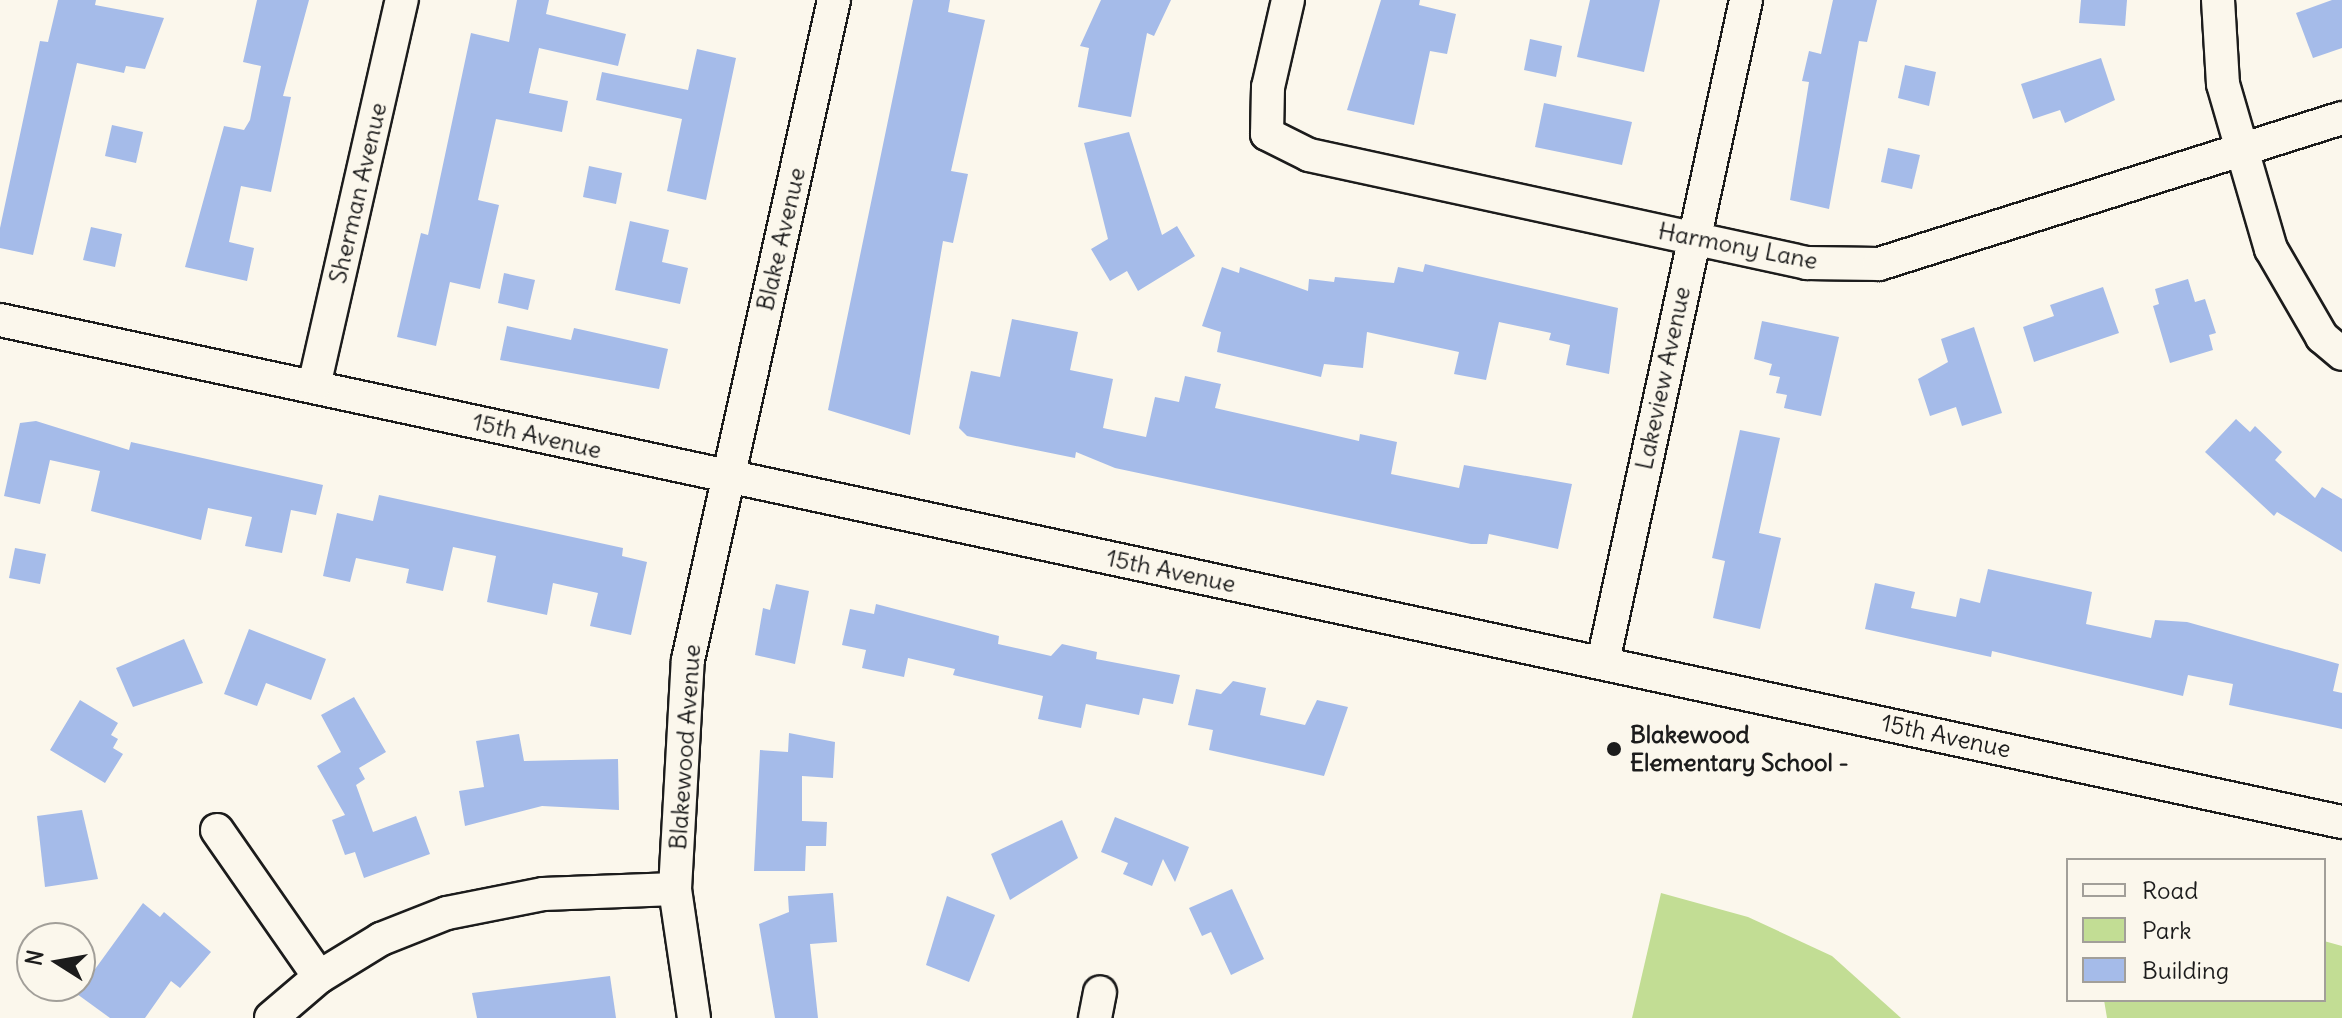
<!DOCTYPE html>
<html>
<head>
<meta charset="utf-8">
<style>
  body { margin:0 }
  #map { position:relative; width:2342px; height:1018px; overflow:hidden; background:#fbf7ec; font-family:Delius,sans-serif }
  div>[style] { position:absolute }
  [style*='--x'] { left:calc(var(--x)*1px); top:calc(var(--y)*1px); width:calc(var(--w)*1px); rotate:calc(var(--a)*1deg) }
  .green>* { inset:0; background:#c2dd94 }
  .building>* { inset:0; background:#a5bbe9 }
  .roads { filter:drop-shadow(2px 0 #1c1c1c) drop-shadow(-2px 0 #1c1c1c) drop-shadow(0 2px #1c1c1c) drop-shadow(0 -2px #1c1c1c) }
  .minor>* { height:32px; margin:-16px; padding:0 16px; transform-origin:16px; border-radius:16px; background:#fbf7ec }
  .dots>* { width:22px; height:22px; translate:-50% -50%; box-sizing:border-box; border:4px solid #fbf7ec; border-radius:50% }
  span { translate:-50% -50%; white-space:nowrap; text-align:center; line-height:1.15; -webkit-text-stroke:6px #fbf7ec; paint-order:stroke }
  .street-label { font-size:24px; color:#1c1c1c }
  .poi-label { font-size:24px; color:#1c1c1c; font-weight:700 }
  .left { translate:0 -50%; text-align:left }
  .legend { position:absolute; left:2066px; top:858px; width:260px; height:144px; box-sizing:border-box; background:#fbf7ec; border:2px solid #a29f99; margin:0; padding:10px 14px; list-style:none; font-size:24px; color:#1c1c1c }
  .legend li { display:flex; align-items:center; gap:16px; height:40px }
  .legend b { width:40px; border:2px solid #a29f99 }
  .north { position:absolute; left:16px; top:922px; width:80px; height:80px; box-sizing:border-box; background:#fbf7ec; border:2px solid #a29f99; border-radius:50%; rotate:281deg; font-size:22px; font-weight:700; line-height:32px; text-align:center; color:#1c1c1c }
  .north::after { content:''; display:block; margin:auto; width:28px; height:36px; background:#1c1c1c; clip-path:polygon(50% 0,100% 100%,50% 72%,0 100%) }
</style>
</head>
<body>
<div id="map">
  <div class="green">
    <div style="clip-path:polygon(1661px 893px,1748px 917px,1832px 956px,1901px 1018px,1632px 1018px)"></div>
    <div style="clip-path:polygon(2324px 941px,2342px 946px,2342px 1018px,2107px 1018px,2104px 1000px,2324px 1000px)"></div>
  </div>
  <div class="building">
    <div style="clip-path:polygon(58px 0,96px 0,95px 5px,164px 18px,145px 69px,126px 66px,124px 73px,77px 63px,33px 255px,0 248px,0 228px,40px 41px,48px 42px)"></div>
    <div style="clip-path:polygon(257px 0,309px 0,283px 96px,291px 97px,271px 192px,241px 186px,229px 242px,254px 248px,247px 281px,185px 267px,224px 126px,244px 130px,250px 120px,261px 66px,243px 62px)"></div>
    <div style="clip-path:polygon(517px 0,549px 0,546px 14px,626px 34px,618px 66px,539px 48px,529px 93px,568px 101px,562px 132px,496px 119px,478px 200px,499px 205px,480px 289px,450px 282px,436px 346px,397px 337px,421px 233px,428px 235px,471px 33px,509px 42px)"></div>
    <div style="clip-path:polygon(913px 0,950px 0,948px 12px,985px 20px,951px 171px,968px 174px,953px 243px,943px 241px,910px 435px,828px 410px)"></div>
    <div style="clip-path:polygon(1101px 0,1171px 0,1154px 36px,1147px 33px,1131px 117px,1078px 107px,1089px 48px,1080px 46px)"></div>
    <div style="clip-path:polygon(1381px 0,1420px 0,1419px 5px,1456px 14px,1447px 54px,1430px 51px,1414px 125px,1347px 110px)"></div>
    <div style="clip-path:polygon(1590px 0,1660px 0,1644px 72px,1577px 57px)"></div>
    <div style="clip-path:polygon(1833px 0,1877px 0,1867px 42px,1859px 41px,1829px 209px,1790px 200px,1809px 82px,1802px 81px,1809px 51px,1821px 54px)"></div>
    <div style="clip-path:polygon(2081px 0,2127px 0,2125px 26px,2079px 23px)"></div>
    <div style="clip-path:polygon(2332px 0,2342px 0,2342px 48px,2313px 58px,2296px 13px)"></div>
    <div style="clip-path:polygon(1530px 39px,1562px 46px,1556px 77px,1524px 70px)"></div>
    <div style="clip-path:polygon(697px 49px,736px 58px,706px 200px,667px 191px,682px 119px,596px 100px,602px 72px,688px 90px)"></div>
    <div style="clip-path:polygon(2101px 58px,2115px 100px,2065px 123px,2060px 110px,2033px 119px,2021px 84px)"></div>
    <div style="clip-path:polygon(1905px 65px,1936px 72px,1929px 106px,1898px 98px)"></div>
    <div style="clip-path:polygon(1544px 103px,1632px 122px,1622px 165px,1535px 147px)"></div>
    <div style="clip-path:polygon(112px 125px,143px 132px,136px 163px,105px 156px)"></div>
    <div style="clip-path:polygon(1129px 132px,1162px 235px,1177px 226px,1195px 256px,1138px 291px,1127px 271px,1110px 281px,1091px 249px,1108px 239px,1084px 143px)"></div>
    <div style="clip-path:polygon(1888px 148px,1920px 155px,1912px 189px,1881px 182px)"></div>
    <div style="clip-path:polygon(589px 166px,622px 173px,616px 204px,583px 197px)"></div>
    <div style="clip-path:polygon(630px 221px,669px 230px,662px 262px,688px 268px,680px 304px,615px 290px)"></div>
    <div style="clip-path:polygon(91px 227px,122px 234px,115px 267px,83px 260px)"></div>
    <div style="clip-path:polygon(1425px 264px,1618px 308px,1609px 374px,1566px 365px,1570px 345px,1549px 340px,1551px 333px,1499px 322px,1486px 380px,1454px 374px,1459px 352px,1367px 332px,1363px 368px,1324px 364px,1321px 377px,1217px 352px,1221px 332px,1202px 326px,1222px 267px,1239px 273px,1240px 267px,1308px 291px,1309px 279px,1334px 282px,1335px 277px,1394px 283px,1398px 267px,1423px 272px)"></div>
    <div style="clip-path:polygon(504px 273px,535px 280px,528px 310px,498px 303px)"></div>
    <div style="clip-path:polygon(2188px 279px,2195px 302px,2205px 299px,2216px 333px,2209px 335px,2213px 350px,2170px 363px,2153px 306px,2159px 304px,2155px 289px)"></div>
    <div style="clip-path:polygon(2103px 287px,2119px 333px,2034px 362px,2023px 327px,2054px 316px,2050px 305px)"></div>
    <div style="clip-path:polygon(1012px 319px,1078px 332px,1070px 370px,1113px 379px,1103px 428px,1146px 437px,1155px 397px,1179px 402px,1185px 376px,1221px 384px,1215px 408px,1359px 441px,1360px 434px,1397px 442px,1391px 474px,1459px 488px,1464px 465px,1572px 484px,1558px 549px,1489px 534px,1487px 544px,1471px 544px,1115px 468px,1076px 452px,1075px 458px,967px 436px,959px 428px,971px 371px,1000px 377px)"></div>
    <div style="clip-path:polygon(1762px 321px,1839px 337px,1821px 416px,1784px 408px,1787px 395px,1776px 393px,1780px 377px,1769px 375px,1772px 364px,1754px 359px)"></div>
    <div style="clip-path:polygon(507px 326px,571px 340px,574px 328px,668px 349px,659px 389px,500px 360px)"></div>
    <div style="clip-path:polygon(1974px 327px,2002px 413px,1962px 426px,1956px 407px,1930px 416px,1918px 379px,1948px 362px,1941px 339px)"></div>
    <div style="clip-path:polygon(2236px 419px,2250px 432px,2255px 426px,2282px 452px,2275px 460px,2315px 498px,2322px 487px,2342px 499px,2342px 552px,2277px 512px,2274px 516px,2205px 452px)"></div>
    <div style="clip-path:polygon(36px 421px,129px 450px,131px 442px,323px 485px,316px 515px,291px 510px,282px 553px,245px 546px,252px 517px,208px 508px,201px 540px,91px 511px,100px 471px,50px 460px,40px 504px,4px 496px,20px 423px)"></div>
    <div style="clip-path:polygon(1740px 430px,1780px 438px,1759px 533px,1781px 538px,1760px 629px,1713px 618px,1725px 561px,1712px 558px)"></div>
    <div style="clip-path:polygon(379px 495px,623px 548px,622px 556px,647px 562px,631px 635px,590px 626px,598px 593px,553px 583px,547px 615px,487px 602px,496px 556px,453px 547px,443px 591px,406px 583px,409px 569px,356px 558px,350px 582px,323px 576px,337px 513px,373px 521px)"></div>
    <div style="clip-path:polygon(15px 548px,46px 554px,40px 584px,9px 578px)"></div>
    <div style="clip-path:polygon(1988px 569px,2092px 592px,2086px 624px,2151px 638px,2155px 620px,2187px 622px,2339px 664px,2333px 691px,2342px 693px,2342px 729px,2229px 705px,2233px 684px,2188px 675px,2183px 696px,1992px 651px,1991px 657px,1865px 629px,1875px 583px,1915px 592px,1911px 608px,1956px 617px,1960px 598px,1980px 603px)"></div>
    <div style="clip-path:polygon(776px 584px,809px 591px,795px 664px,755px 655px,763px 608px,770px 610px)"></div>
    <div style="clip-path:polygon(876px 604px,999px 636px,998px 644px,1051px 656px,1062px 644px,1097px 652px,1096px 659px,1180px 675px,1173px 704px,1143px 698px,1139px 715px,1086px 704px,1081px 728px,1038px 719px,1043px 696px,953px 675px,955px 669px,908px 658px,904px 677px,862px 668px,866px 650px,842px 645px,850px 609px,874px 614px)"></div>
    <div style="clip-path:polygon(249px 629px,326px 659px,311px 700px,266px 683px,257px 706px,224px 694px)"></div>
    <div style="clip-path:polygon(184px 639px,203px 683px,133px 707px,116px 668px)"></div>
    <div style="clip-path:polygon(1233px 681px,1266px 688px,1260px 715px,1305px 725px,1317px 700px,1348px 707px,1324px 776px,1209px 750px,1213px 730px,1188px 725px,1196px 689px,1221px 694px)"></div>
    <div style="clip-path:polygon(354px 697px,386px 752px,359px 768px,365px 779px,356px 785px,373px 832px,416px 816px,430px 854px,364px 878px,355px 852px,345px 855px,332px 820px,345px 815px,317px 766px,341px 752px,321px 715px)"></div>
    <div style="clip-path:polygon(80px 700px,118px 723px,111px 735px,118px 739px,113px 748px,123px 754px,105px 783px,50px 750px)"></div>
    <div style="clip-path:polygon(789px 733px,835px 742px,833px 778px,802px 776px,802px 821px,827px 822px,826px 846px,806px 846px,805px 871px,754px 871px,760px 750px,788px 752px)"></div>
    <div style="clip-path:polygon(519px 734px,524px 761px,618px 759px,619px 810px,542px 806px,465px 826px,459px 791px,484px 787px,476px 741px)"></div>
    <div style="clip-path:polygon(82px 810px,98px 879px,45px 887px,37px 816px)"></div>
    <div style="clip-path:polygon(1115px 817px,1189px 847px,1175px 882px,1163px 859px,1152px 886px,1123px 874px,1128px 863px,1101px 852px)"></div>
    <div style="clip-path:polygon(1062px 820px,1078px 858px,1010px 900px,991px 854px)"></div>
    <div style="clip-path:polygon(1232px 889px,1264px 959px,1231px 975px,1211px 932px,1202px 936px,1189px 908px)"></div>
    <div style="clip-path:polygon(833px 893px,837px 942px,810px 944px,818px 1018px,775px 1018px,759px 924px,789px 912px,788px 896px)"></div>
    <div style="clip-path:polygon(947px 896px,995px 915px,969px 982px,926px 965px)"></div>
    <div style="clip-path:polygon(143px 903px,160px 917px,164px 912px,211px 952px,180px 988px,171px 981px,145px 1018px,110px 1018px,77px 994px)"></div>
    <div style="clip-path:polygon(610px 976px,616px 1018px,477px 1018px,472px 993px)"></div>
  </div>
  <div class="roads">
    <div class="minor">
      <div style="--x:1288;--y:0;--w:89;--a:102.9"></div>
      <div style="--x:1268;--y:87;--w:47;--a:91.2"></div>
      <div style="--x:1267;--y:134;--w:47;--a:26.6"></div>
      <div style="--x:1309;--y:155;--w:510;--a:12.24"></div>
      <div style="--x:1807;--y:263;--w:72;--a:0.8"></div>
      <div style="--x:1879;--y:264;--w:485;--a:-17.5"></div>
      <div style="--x:2218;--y:0;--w:84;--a:86.6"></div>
      <div style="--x:2223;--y:84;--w:172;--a:73.8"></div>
      <div style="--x:2271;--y:249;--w:102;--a:59.9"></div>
      <div style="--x:2322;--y:337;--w:26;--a:40"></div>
      <div style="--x:0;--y:320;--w:2395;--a:12.1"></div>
      <div style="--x:314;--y:386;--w:396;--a:-77.2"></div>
      <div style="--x:1603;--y:662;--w:677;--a:-77.81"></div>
      <div style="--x:217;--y:830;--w:179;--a:55.2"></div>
      <div style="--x:271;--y:1018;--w:63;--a:-40.5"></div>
      <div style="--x:319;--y:977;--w:73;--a:-31.5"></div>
      <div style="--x:381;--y:939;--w:71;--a:-21.5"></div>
      <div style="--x:447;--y:913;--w:98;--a:-11.2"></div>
      <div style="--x:543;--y:894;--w:132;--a:-2.2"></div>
      <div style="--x:694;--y:1018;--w:130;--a:-98.4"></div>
      <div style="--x:675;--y:889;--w:229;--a:-86.8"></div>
      <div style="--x:688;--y:660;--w:676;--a:-77.53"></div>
      <div style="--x:1095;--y:1018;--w:26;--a:-79"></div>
    </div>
  </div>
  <div class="dots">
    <div style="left:1614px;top:749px;background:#1c1c1c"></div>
  </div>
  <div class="street-label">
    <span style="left:358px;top:193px;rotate:-77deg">Sherman Avenue</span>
    <span style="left:781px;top:239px;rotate:-77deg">Blake Avenue</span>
    <span style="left:1738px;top:246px;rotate:11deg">Harmony Lane</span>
    <span style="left:1663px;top:378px;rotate:-78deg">Lakeview Avenue</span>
    <span style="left:537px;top:436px;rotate:13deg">15th Avenue</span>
    <span style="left:1171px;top:571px;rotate:12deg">15th Avenue</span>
    <span style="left:1946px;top:736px;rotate:12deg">15th Avenue</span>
    <span style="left:685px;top:747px;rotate:-86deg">Blakewood Avenue</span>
  </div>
  <div class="poi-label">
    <span class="left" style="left:1630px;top:749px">Blakewood<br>Elementary School -</span>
  </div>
  <ul class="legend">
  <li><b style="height:10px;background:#fbf7ec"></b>Road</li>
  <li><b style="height:22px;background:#c2dd94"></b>Park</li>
  <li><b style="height:22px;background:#a5bbe9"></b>Building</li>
  </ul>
  <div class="north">N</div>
</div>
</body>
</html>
